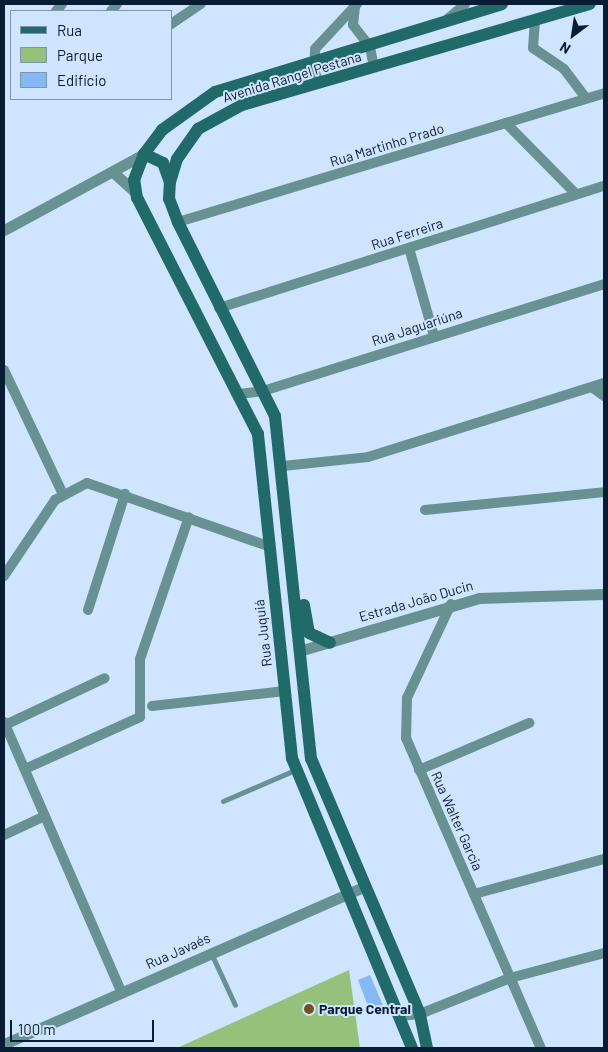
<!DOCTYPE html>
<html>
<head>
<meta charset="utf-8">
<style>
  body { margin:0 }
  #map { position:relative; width:608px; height:1052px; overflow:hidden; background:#cfe4fe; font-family:Barlow,sans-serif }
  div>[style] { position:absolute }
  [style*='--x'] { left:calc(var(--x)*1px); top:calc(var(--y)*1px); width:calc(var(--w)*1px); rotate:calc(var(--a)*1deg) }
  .green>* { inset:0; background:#96c17a }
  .building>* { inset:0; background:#84b8f6 }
  .service>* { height:5px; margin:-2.5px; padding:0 2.5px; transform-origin:2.5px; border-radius:2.5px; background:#679291 }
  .minor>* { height:10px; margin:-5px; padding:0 5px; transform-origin:5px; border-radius:5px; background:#679291 }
  .tertiary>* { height:11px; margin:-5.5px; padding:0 5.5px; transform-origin:5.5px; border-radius:5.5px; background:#679291 }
  .secondary>* { height:12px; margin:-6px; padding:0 6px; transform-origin:6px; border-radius:6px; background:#206b6a }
  .dots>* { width:14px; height:14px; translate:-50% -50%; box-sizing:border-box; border:2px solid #cfe4fe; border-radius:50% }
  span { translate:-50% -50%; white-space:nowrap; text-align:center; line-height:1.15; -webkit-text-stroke:4px #cfe4fe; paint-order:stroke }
  .street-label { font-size:14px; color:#081c33 }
  .poi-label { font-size:14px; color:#081c33; font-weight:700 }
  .left { translate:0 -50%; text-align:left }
  .frame { position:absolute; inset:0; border:5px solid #081c33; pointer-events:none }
  .legend { position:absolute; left:10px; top:10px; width:162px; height:90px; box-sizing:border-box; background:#cfe4fe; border:1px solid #7f94ad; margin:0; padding:6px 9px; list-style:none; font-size:15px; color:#081c33 }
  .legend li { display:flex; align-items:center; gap:10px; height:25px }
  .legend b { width:25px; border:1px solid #7f94ad }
  .north { position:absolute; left:548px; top:10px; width:50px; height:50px; -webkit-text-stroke:4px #cfe4fe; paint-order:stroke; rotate:211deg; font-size:14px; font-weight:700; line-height:20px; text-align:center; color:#081c33 }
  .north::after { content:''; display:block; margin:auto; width:18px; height:22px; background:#081c33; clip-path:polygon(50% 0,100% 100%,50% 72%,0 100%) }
  .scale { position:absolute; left:10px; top:1020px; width:144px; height:22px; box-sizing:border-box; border:2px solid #081c33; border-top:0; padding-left:6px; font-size:15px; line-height:18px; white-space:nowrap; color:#081c33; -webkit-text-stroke:4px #cfe4fe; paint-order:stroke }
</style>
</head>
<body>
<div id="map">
  <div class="green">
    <div style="clip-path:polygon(349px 970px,360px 1048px,177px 1048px)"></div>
  </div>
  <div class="building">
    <div style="clip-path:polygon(370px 975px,384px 1008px,371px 1014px,358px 980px)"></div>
  </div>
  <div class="service">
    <div style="--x:223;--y:801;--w:78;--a:-23.3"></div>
    <div style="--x:211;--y:953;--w:57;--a:65.2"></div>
  </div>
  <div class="minor">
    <div style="--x:355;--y:6;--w:19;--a:96"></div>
    <div style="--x:353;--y:25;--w:28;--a:52"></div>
    <div style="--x:370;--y:47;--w:20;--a:79"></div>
    <div style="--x:56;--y:11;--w:9;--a:-49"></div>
    <div style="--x:111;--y:11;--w:9;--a:-49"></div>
    <div style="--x:535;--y:20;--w:28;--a:94"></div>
    <div style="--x:533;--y:48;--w:37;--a:34"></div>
    <div style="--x:564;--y:69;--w:36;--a:53"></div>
    <div style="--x:445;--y:21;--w:26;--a:-40"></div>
    <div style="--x:171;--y:24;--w:36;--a:-34"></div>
    <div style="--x:320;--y:83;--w:13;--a:-117"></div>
    <div style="--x:314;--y:71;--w:22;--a:-87"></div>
    <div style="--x:315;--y:49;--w:62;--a:-47"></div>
    <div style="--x:506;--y:123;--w:100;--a:45.4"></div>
    <div style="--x:178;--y:222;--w:445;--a:-16.8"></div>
    <div style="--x:409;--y:248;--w:91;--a:74.1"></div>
    <div style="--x:219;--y:308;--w:404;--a:-17.6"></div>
    <div style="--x:4;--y:370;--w:137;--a:64.6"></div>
    <div style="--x:593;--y:388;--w:14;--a:36"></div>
    <div style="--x:239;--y:394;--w:24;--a:-7"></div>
    <div style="--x:263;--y:391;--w:357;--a:-17.4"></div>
    <div style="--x:283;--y:466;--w:85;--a:-6"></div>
    <div style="--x:368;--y:457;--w:247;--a:-17.4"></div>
    <div style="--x:425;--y:510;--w:180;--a:-5.7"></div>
    <div style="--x:4;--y:576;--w:92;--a:-56.1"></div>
    <div style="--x:55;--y:500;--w:36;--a:-28"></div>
    <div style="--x:87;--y:483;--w:192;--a:19.2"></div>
    <div style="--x:451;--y:604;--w:104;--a:115.1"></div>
    <div style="--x:407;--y:698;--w:40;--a:91.4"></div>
    <div style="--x:406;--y:738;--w:338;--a:66.5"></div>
    <div style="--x:88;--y:610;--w:122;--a:-72.3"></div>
    <div style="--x:152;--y:706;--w:134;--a:-6.4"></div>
    <div style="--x:4;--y:722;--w:296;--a:66.5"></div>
    <div style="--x:5;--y:725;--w:110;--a:-25.2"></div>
    <div style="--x:25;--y:769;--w:126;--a:-24.3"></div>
    <div style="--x:140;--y:717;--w:58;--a:-90"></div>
    <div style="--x:140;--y:659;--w:150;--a:-71"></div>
    <div style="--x:419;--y:770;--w:120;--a:-23.1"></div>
    <div style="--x:4;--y:835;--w:45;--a:-24.9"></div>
    <div style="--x:474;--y:894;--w:135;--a:-15.1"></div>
    <div style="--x:400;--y:1016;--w:20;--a:-6"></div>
    <div style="--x:420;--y:1014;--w:97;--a:-21.8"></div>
    <div style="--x:510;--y:978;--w:97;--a:-14.9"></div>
  </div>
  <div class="tertiary">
    <div style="--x:114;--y:173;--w:27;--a:42"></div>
    <div style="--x:4;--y:230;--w:159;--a:-28.5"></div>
    <div style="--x:299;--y:651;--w:188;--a:-16.4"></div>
    <div style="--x:479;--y:598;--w:125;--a:-1.8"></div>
    <div style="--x:4;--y:1044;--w:394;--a:-23.6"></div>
  </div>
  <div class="secondary">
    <div style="--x:144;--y:154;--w:21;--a:25"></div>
    <div style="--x:163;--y:163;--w:20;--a:70"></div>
    <div style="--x:304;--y:605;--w:28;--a:80"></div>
    <div style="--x:309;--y:633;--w:23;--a:25"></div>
    <div style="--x:412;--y:1048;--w:314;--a:-112.5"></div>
    <div style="--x:292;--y:758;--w:326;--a:-96"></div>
    <div style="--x:258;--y:434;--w:265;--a:-117.1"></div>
    <div style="--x:137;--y:198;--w:18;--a:-99"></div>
    <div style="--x:134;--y:180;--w:28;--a:-69"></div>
    <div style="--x:144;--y:154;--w:30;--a:-53"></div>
    <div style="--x:162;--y:130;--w:65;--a:-35.6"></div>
    <div style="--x:215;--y:92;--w:300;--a:-17"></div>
    <div style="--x:427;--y:1048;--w:35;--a:-102"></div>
    <div style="--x:420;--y:1014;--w:277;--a:-113.1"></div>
    <div style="--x:311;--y:759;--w:345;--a:-96"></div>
    <div style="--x:275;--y:416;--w:217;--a:-116.6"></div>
    <div style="--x:178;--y:222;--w:25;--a:-111"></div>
    <div style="--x:169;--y:199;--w:17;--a:-87"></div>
    <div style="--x:170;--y:182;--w:24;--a:-73"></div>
    <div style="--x:177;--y:159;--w:37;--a:-55"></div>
    <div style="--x:198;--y:129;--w:50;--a:-28.6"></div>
    <div style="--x:242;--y:105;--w:362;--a:-16.2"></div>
  </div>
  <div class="dots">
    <div style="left:309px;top:1009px;background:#705226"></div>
  </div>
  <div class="street-label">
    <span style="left:292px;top:77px;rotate:-17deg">Avenida Rangel Pestana</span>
    <span style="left:387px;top:145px;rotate:-17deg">Rua Martinho Prado</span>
    <span style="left:407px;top:234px;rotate:-18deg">Rua Ferreira</span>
    <span style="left:417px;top:327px;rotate:-18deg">Rua Jaguariúna</span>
    <span style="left:416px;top:601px;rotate:-16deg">Estrada João Ducin</span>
    <span style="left:263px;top:633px;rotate:-97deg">Rua Juquiá</span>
    <span style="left:457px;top:821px;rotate:66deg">Rua Walter Garcia</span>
    <span style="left:178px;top:951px;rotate:-24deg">Rua Javaés</span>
  </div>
  <div class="poi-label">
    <span class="left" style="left:319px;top:1009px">Parque Central</span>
  </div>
  <div class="frame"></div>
  <ul class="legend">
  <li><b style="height:6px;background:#206b6a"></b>Rua</li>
  <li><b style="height:14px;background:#96c17a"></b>Parque</li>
  <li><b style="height:14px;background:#84b8f6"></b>Edifício</li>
  </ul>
  <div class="north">N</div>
  <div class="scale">100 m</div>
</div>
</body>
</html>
